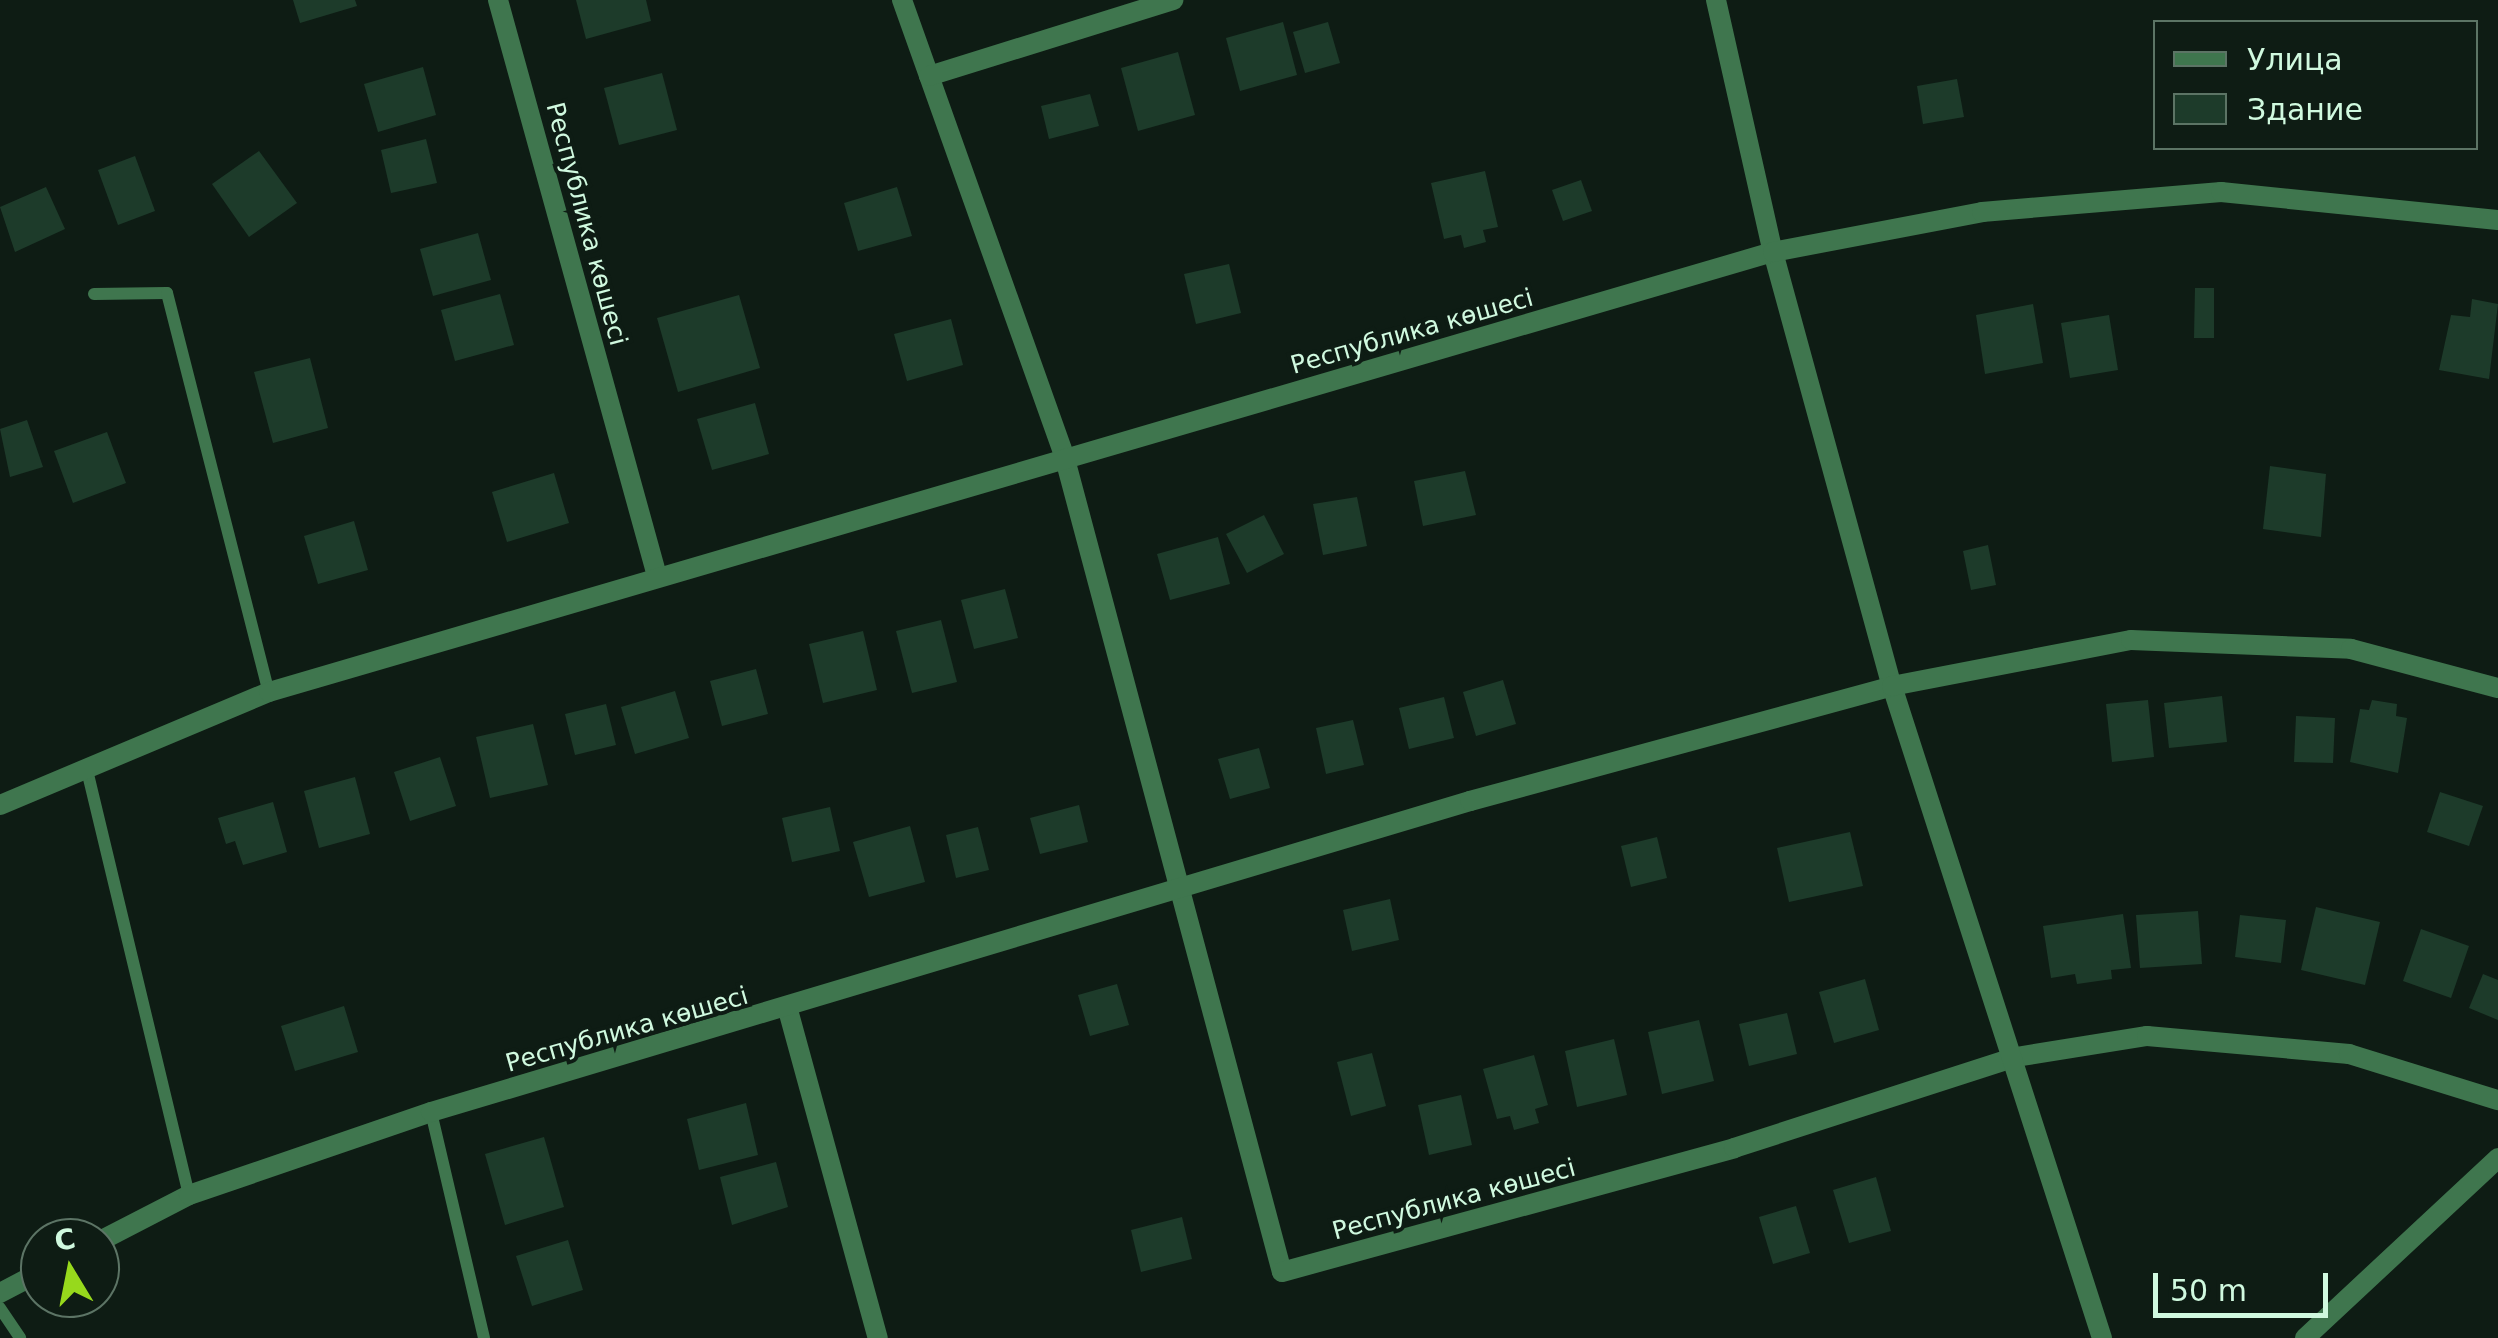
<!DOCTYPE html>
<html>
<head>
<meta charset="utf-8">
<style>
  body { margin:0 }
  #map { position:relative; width:2498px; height:1338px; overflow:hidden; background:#0e1c14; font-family:"DejaVu Sans",sans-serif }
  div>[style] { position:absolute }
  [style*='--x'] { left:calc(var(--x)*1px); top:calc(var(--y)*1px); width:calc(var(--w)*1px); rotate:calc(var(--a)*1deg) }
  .building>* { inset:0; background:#1d3b2a }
  .lane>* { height:12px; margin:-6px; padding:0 6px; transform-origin:6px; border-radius:6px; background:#3f764e }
  .street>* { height:20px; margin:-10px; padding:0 10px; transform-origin:10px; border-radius:10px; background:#3f764e }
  span { translate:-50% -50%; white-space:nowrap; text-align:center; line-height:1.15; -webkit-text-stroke:8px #0e1c14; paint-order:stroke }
  .street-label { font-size:25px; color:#d0f9df }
  .legend { position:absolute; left:2153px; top:20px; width:325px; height:130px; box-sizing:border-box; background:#0e1c14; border:2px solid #5c7465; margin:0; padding:12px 18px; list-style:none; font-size:30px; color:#d0f9df }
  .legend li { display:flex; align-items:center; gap:20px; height:50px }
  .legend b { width:50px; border:2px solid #5c7465 }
  .north { position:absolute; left:20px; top:1218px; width:100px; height:100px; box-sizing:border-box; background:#0e1c14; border:2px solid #5c7465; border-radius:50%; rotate:350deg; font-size:28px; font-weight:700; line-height:40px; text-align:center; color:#d0f9df }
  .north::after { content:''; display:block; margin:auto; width:35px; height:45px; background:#97d91c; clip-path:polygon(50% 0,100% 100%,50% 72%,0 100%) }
  .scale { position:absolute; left:2153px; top:1273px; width:175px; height:45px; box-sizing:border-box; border:5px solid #d0f9df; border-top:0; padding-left:12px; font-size:30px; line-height:35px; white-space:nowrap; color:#d0f9df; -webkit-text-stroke:8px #0e1c14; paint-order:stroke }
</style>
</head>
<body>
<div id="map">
  <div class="building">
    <div style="clip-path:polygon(293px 0,355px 0,357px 6px,300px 23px)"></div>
    <div style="clip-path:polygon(576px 0,646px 0,651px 21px,586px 39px)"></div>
    <div style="clip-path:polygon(1283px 22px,1297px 75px,1240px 91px,1226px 38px)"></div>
    <div style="clip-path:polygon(1328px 22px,1340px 63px,1305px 73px,1293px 32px)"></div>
    <div style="clip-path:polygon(1178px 52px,1195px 115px,1138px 131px,1121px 68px)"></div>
    <div style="clip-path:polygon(423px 67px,436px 115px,378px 132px,364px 84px)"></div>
    <div style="clip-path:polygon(662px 73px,677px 130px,619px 145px,604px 88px)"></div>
    <div style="clip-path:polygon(1957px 79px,1964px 117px,1923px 124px,1917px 86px)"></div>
    <div style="clip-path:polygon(1090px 94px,1099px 126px,1049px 139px,1041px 106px)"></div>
    <div style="clip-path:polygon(426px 139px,437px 183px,391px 193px,381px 150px)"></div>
    <div style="clip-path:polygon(259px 151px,297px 203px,249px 237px,212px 184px)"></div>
    <div style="clip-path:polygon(135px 156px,155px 211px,118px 225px,98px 170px)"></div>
    <div style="clip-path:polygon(1485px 171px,1498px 227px,1483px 230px,1486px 242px,1464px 248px,1461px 235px,1444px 239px,1431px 183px)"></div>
    <div style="clip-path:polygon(1581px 180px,1592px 211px,1563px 221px,1552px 190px)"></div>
    <div style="clip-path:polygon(46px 187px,65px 229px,15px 252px,0 207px)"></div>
    <div style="clip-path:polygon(897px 187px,912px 236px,858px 251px,844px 203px)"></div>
    <div style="clip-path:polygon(478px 233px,491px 280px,433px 296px,420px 249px)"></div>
    <div style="clip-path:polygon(1229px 264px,1241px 313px,1196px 324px,1184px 274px)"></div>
    <div style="clip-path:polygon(2195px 288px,2214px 288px,2214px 338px,2194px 338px)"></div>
    <div style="clip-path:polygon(500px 294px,514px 345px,455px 361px,441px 310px)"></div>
    <div style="clip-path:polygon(739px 295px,760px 368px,678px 392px,657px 318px)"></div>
    <div style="clip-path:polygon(2472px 299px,2498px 304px,2489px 379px,2439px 370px,2451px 315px,2470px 317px)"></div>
    <div style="clip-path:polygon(2033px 304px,2043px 363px,1985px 374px,1976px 315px)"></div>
    <div style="clip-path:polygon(2109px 315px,2118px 370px,2070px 378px,2061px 323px)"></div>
    <div style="clip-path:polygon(951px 319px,963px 365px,907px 381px,894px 334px)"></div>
    <div style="clip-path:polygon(310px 358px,328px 428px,273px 443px,254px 372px)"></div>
    <div style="clip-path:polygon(755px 403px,769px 454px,712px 470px,697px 419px)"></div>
    <div style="clip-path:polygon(27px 420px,43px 467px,10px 477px,0 429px)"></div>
    <div style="clip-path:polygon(107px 432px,126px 483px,73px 503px,54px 451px)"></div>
    <div style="clip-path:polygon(2270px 466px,2326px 474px,2321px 537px,2263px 529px)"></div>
    <div style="clip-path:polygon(1465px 471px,1476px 515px,1423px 526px,1414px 481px)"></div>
    <div style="clip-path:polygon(554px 473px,569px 523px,507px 542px,492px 492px)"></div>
    <div style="clip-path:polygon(1357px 497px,1367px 546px,1323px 555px,1313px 504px)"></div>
    <div style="clip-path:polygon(1264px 515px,1284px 554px,1247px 573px,1226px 534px)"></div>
    <div style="clip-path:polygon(354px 521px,368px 570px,318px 584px,304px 536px)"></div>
    <div style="clip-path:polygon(1218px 537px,1230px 584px,1170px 600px,1157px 554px)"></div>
    <div style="clip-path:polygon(1988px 545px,1996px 585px,1971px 590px,1963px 551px)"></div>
    <div style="clip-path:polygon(1005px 589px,1018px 638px,974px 649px,961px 600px)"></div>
    <div style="clip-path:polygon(941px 620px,957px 682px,912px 693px,896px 631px)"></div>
    <div style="clip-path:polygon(863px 631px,877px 690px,823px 703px,809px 644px)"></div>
    <div style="clip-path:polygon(756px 669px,768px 714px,722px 726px,710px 681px)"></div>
    <div style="clip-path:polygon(1503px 680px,1516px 724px,1476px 736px,1463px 692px)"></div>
    <div style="clip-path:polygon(675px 691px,689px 738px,635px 754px,621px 707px)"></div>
    <div style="clip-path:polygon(2222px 696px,2227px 742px,2169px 748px,2164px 703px)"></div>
    <div style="clip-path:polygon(1444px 697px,1454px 738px,1409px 749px,1399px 708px)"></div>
    <div style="clip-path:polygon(2148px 700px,2154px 757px,2112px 762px,2106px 704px)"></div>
    <div style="clip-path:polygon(2372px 700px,2397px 704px,2396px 716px,2407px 718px,2398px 773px,2350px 762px,2360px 709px,2369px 710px)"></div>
    <div style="clip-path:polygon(606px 704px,616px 745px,575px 755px,565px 714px)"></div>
    <div style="clip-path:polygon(2296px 716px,2335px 718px,2333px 763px,2294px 762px)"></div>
    <div style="clip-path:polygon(1353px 720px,1364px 765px,1326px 774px,1316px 728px)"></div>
    <div style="clip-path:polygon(533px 724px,548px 785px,490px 798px,476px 737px)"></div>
    <div style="clip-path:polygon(1259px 748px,1270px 788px,1230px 799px,1218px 759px)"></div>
    <div style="clip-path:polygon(440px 757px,456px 806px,410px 821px,394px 772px)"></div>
    <div style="clip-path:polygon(355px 777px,370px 834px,319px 848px,304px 791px)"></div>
    <div style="clip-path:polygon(2440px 792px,2483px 806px,2469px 846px,2427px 832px)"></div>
    <div style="clip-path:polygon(273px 802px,287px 852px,243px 865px,235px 841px,226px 844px,218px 818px)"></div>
    <div style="clip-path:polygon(1079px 805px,1088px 842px,1040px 854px,1030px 818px)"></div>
    <div style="clip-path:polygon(830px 807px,840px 851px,792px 862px,782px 818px)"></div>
    <div style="clip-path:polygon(910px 826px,925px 882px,869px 897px,853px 842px)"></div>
    <div style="clip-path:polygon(978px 827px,989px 870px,956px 878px,946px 835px)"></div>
    <div style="clip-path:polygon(1850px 832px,1863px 886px,1789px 902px,1777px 848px)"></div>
    <div style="clip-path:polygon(1657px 837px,1667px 878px,1631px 887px,1621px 846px)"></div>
    <div style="clip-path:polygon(1390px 899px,1399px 940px,1352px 951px,1343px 910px)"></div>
    <div style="clip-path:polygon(2316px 907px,2380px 922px,2365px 985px,2301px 970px)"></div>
    <div style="clip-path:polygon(2198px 911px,2202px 964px,2140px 968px,2136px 915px)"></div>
    <div style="clip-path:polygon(2123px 914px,2131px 968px,2111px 970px,2112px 979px,2077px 984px,2075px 974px,2051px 978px,2043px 926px)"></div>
    <div style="clip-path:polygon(2240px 915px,2286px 920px,2281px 963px,2235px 957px)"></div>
    <div style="clip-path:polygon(2421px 929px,2469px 946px,2451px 998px,2403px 981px)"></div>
    <div style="clip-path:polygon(2483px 974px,2498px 980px,2498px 1020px,2469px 1008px)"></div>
    <div style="clip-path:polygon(1865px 979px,1879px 1030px,1834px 1043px,1819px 992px)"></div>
    <div style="clip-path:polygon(1117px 984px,1129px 1025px,1090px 1036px,1078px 995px)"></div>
    <div style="clip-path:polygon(344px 1006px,358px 1052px,295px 1071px,281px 1026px)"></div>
    <div style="clip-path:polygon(1787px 1013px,1797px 1054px,1749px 1066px,1739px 1024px)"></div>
    <div style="clip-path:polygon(1699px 1020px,1714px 1081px,1662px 1094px,1648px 1032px)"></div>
    <div style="clip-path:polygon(1614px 1039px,1627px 1095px,1577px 1107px,1565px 1051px)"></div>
    <div style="clip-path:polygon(1372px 1053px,1386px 1106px,1351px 1116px,1337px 1062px)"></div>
    <div style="clip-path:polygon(1534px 1055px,1548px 1105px,1535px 1109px,1539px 1123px,1514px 1130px,1510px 1116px,1497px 1119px,1483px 1069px)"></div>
    <div style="clip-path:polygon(1461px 1095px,1472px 1145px,1429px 1155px,1418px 1105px)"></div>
    <div style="clip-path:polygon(746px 1103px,758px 1155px,699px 1170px,687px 1119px)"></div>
    <div style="clip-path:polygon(544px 1137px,564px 1207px,505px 1225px,485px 1154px)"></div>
    <div style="clip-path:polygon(776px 1162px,788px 1207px,732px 1225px,720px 1177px)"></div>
    <div style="clip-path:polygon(1876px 1177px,1891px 1231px,1849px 1243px,1833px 1190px)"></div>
    <div style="clip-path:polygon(1796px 1206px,1810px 1253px,1773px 1264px,1759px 1217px)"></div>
    <div style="clip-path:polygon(1182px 1217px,1192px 1259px,1141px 1272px,1131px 1230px)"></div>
    <div style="clip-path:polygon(568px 1240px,583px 1290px,532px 1306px,516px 1256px)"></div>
  </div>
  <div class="lane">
    <div style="--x:94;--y:294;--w:73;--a:-0.8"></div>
    <div style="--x:167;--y:293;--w:412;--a:75.7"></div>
    <div style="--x:86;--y:766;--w:441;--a:76.5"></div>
    <div style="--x:431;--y:1112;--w:232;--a:76.8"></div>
    <div style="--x:0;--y:1308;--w:36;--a:56"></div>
  </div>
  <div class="street">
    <div style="--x:498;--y:0;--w:598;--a:74.57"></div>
    <div style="--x:902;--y:0;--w:487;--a:70.4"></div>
    <div style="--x:1065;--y:459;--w:841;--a:75.06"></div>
    <div style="--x:1282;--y:1272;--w:469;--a:-15.3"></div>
    <div style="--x:1734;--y:1148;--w:296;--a:-17.9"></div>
    <div style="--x:2016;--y:1057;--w:133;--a:-9.1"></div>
    <div style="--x:2147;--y:1036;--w:203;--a:5.1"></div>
    <div style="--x:2349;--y:1054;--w:156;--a:17.2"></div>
    <div style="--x:1716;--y:0;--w:258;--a:77.3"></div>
    <div style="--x:1773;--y:252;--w:450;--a:74.7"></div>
    <div style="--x:1892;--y:686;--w:685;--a:72.15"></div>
    <div style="--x:929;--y:76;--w:256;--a:-17.3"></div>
    <div style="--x:0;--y:805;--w:292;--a:-22.8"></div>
    <div style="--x:269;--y:692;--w:1567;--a:-16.31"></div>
    <div style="--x:1773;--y:252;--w:213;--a:-10.8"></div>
    <div style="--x:1982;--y:212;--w:240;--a:-4.8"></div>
    <div style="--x:2221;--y:192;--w:278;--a:5.8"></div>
    <div style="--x:788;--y:1010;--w:340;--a:74.7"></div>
    <div style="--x:100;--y:1241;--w:100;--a:-27.3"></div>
    <div style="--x:189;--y:1195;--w:256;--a:-18.9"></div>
    <div style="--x:431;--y:1112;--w:1085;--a:-16.66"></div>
    <div style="--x:1470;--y:801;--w:437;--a:-15.2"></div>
    <div style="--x:1892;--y:686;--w:243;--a:-10.9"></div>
    <div style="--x:2131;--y:640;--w:220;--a:2.3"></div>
    <div style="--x:2351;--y:649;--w:152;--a:14.9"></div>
    <div style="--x:0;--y:1293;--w:45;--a:-27.7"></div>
    <div style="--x:2305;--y:1338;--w:264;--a:-43"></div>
  </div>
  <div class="street-label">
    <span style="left:586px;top:224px;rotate:75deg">Республика көшесі</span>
    <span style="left:1412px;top:332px;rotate:-16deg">Республика көшесі</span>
    <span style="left:627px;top:1030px;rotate:-16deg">Республика көшесі</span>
    <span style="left:1454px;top:1200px;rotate:-15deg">Республика көшесі</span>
  </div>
  <ul class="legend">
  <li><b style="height:12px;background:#3f764e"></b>Улица</li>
  <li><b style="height:28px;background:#1d3b2a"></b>Здание</li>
  </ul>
  <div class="north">С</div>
  <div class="scale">50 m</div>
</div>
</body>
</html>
